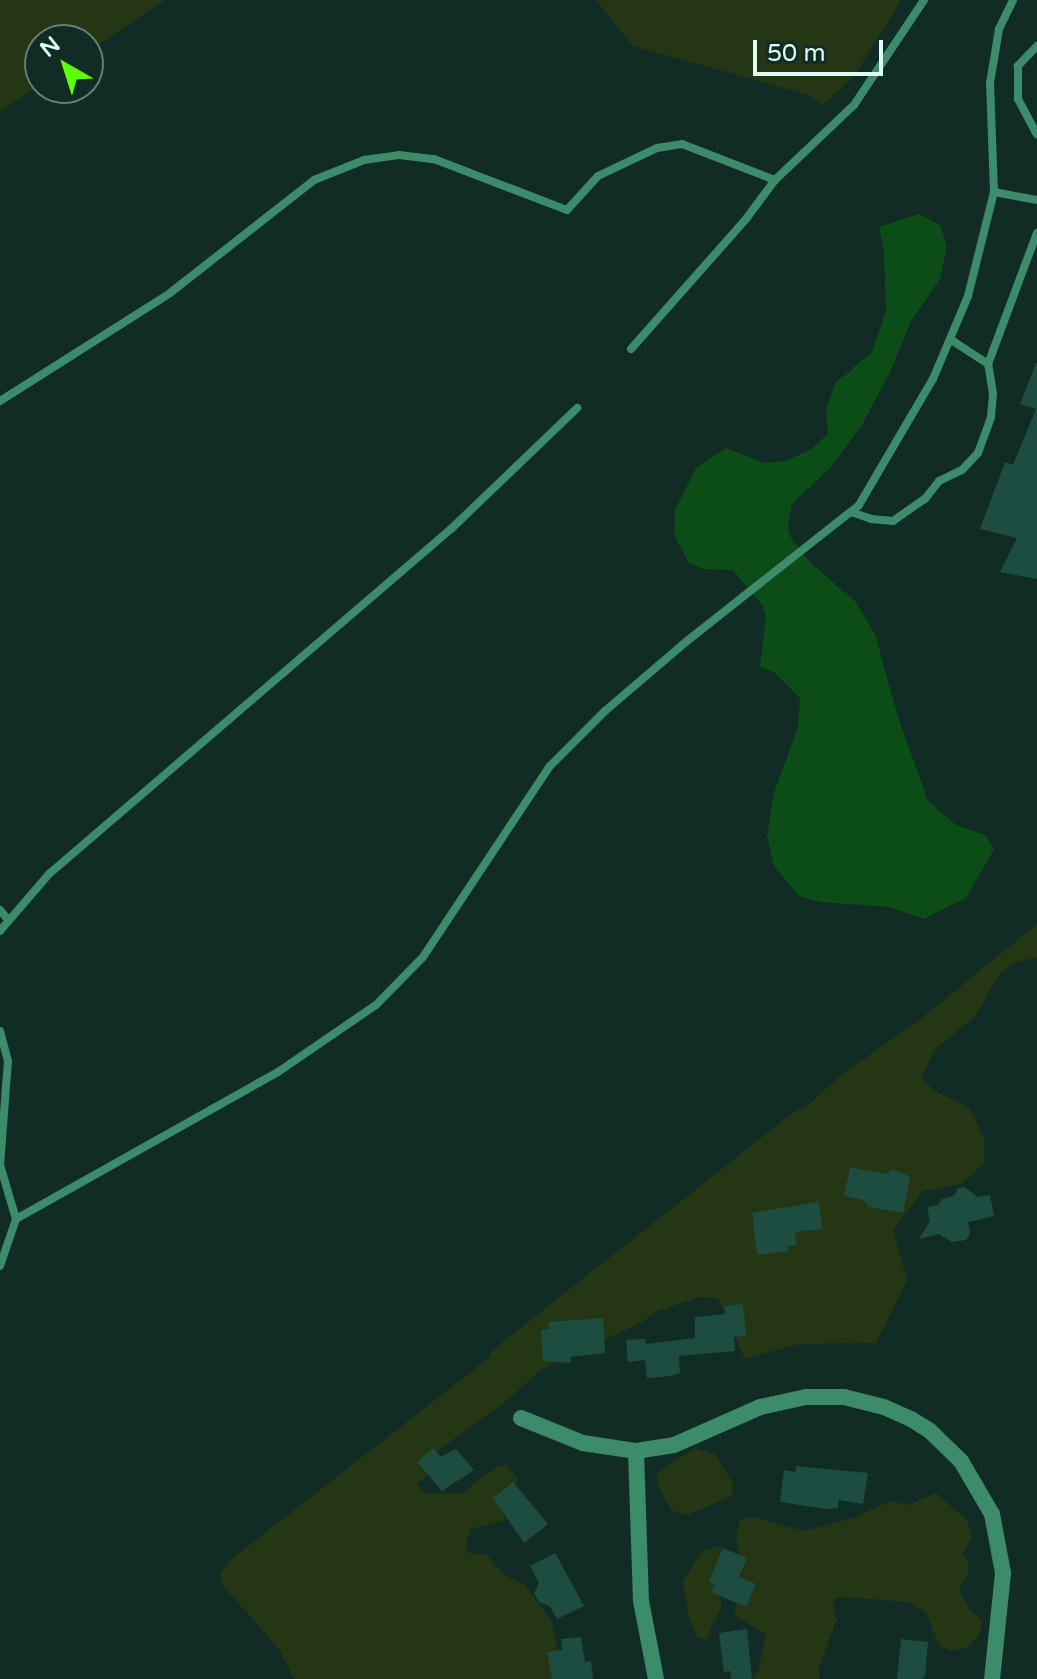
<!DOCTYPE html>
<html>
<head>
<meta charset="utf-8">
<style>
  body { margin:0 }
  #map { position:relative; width:1037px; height:1679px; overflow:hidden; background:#112c25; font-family:"Varela Round",sans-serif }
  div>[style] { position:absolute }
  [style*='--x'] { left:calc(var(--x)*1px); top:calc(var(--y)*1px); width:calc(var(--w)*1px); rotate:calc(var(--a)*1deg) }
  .green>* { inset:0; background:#253614 }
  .water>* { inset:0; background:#0b4c17 }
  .building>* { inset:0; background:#1d4d41 }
  .lane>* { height:8px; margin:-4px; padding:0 4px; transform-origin:4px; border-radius:4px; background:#3c8b6b }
  .street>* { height:16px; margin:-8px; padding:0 8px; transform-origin:8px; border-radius:8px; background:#3c8b6b }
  span { translate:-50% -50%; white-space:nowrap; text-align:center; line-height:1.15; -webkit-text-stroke:7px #112c25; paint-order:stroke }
  .north { position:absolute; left:24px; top:24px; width:80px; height:80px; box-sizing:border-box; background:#112c25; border:2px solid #628077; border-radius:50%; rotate:321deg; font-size:22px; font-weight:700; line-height:32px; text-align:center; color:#dcfff3 }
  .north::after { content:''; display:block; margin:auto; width:28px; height:36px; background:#5eff08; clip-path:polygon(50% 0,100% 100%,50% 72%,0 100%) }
  .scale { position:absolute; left:753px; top:40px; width:130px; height:36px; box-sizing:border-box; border:4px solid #dcfff3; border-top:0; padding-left:10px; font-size:24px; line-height:28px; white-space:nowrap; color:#dcfff3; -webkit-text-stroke:6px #112c25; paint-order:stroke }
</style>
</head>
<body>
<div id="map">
  <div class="green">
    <div style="clip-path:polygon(0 0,165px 0,88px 52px,88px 40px,40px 40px,40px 85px,0 112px)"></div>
    <div style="clip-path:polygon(596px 0,901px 0,855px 75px,823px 105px,809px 95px,633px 46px)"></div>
    <div style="clip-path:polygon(1037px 924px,1037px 957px,1017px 962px,1000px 973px,975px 1017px,934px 1050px,921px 1079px,935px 1091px,970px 1108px,984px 1139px,984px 1163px,961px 1184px,923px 1191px,893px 1230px,907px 1280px,876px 1343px,799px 1344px,745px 1359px,718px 1298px,700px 1297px,655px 1312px,642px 1322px,542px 1369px,509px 1399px,440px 1449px,428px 1475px,417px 1484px,425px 1493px,461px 1494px,496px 1467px,506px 1464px,518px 1479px,503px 1521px,470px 1529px,465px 1549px,472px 1554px,485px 1553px,504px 1575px,524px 1584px,551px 1620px,562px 1667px,561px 1679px,294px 1679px,279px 1649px,224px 1587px,220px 1574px,229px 1561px,490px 1357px,490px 1353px,499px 1345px,800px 1107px,801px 1111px,840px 1076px,923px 1017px)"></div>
    <div style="clip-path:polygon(695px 1448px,716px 1455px,733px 1484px,731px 1496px,688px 1515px,671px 1510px,659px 1487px,656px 1473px)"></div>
    <div style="clip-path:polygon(936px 1493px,967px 1520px,972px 1538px,962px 1554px,967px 1558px,969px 1572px,959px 1590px,969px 1609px,983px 1621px,979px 1635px,967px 1648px,950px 1651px,939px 1645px,926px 1612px,908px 1602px,841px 1597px,835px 1599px,833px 1605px,837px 1619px,819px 1667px,819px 1679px,752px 1679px,758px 1671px,766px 1635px,734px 1615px,742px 1571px,736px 1535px,740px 1521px,749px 1516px,804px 1531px,853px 1518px,891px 1501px,908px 1505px)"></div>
    <div style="clip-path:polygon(722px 1545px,721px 1608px,706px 1640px,697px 1637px,688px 1615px,683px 1581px,702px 1551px)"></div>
  </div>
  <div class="water">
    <div style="clip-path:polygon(919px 214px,940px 225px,947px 246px,940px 279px,911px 321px,890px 372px,863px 423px,833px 465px,792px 504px,788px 528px,792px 540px,812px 564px,855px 601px,875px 634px,897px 714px,928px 801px,956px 825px,985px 835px,994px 849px,966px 898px,924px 919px,889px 907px,821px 902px,799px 896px,774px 866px,767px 836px,774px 793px,798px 727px,800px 698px,775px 673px,760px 666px,766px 617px,763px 606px,733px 570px,704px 569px,689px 563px,674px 535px,675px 510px,696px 468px,726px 448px,764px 463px,785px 461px,810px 450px,828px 434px,826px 411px,835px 383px,872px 352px,886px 311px,884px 252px,879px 227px)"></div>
  </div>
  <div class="building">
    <div style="clip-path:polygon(1036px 363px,1037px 363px,1037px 579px,1000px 572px,1017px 538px,980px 529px,1005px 462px,1013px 465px,1036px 409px,1020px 404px)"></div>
    <div style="clip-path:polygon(850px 1167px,886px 1174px,893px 1169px,910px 1177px,903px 1213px,869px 1207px,863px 1200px,844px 1196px)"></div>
    <div style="clip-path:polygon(965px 1187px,977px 1197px,990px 1195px,994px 1216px,968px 1222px,970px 1233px,966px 1240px,952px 1242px,939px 1234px,919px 1239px,930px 1221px,927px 1207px,938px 1205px,942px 1199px,954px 1196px,958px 1188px)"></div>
    <div style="clip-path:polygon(819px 1202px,822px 1229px,795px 1232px,796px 1245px,787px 1246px,788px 1251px,757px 1255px,752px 1213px)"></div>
    <div style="clip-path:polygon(743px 1304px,746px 1336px,734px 1337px,735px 1351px,679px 1356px,680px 1373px,670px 1376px,647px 1378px,645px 1360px,628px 1362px,626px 1340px,645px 1339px,646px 1344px,695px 1338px,695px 1317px,725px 1314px,725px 1306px)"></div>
    <div style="clip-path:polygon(603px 1318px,605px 1353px,570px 1357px,571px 1363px,543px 1361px,541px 1330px,549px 1329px,549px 1322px)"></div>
    <div style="clip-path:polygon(433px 1448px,441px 1457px,456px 1449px,474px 1470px,442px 1491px,417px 1462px)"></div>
    <div style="clip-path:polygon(796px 1466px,868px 1473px,863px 1504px,839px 1500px,838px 1508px,827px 1509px,780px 1502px,784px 1470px,796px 1472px)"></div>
    <div style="clip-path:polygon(513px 1482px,548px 1524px,524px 1543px,493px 1498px)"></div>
    <div style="clip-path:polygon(723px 1548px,747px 1558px,739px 1577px,756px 1584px,746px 1607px,711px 1592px,715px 1584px,709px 1581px)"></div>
    <div style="clip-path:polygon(555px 1553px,584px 1606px,557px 1619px,550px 1606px,539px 1602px,534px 1593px,539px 1583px,530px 1566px)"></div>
    <div style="clip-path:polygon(747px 1629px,752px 1679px,731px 1679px,730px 1671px,724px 1672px,719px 1633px)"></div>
    <div style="clip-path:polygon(581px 1637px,585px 1662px,591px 1661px,593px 1679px,552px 1679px,547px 1652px,562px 1650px,561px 1639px)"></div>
    <div style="clip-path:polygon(901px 1639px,928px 1642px,925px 1676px,921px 1679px,897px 1679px)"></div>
  </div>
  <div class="lane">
    <div style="--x:1037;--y:46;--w:28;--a:134"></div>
    <div style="--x:1018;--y:66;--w:33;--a:90"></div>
    <div style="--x:1018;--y:99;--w:40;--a:62"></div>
    <div style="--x:994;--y:192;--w:44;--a:10.5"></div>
    <div style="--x:631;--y:349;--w:174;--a:-48.5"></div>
    <div style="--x:746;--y:219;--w:49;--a:-53.4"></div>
    <div style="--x:988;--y:364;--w:140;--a:-69.5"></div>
    <div style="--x:0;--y:401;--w:201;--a:-32.4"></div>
    <div style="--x:170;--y:293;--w:183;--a:-38.1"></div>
    <div style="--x:314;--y:180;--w:54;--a:-21.8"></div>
    <div style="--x:364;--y:160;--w:35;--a:-8"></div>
    <div style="--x:399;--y:155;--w:35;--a:7"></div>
    <div style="--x:434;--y:159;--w:142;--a:21"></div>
    <div style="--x:567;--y:210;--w:46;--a:-47.6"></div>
    <div style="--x:598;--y:176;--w:65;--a:-25.4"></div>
    <div style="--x:657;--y:148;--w:25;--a:-9"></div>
    <div style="--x:682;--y:144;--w:100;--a:21.2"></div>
    <div style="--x:775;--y:180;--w:109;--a:-43.5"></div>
    <div style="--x:854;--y:105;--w:126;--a:-56.3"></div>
    <div style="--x:851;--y:512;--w:21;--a:19"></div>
    <div style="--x:871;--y:519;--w:22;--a:5"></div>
    <div style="--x:893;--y:521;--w:39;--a:-35"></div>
    <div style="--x:925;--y:499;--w:23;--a:-52"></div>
    <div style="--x:939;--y:481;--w:25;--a:-26"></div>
    <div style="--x:962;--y:470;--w:23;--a:-47"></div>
    <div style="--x:978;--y:453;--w:38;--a:-70"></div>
    <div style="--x:991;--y:417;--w:23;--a:-85"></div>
    <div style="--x:993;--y:394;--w:30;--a:-99"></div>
    <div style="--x:988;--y:364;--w:45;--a:-146.7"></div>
    <div style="--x:0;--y:910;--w:13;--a:51"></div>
    <div style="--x:0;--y:931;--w:75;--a:-49.3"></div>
    <div style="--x:49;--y:874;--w:530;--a:-40.64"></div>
    <div style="--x:451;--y:529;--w:175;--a:-43.8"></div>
    <div style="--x:0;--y:1031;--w:31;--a:75"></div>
    <div style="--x:8;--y:1061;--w:104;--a:94.4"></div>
    <div style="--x:0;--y:1165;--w:56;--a:73.5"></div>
    <div style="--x:0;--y:1266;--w:50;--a:-71.2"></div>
    <div style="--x:16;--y:1219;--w:300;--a:-29.3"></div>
    <div style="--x:278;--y:1072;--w:119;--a:-34.4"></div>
    <div style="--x:376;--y:1005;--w:67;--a:-45.6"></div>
    <div style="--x:423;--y:957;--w:229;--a:-56.4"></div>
    <div style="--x:550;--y:766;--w:78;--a:-45"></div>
    <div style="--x:605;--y:711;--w:108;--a:-40.5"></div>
    <div style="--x:687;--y:641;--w:219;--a:-38.3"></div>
    <div style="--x:859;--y:505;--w:146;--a:-59.6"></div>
    <div style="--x:933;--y:379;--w:90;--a:-67.1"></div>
    <div style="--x:968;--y:296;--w:107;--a:-76"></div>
    <div style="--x:994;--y:192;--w:109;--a:-92.1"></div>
    <div style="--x:990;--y:83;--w:55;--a:-80.5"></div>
    <div style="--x:999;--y:29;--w:32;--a:-64"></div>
  </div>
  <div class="street">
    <div style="--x:521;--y:1418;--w:67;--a:22"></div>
    <div style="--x:583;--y:1443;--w:54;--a:8.6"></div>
    <div style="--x:636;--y:1451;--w:38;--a:-9"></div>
    <div style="--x:674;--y:1445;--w:94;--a:-23.8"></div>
    <div style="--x:760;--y:1407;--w:47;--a:-12.3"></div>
    <div style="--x:806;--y:1397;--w:38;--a:0"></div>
    <div style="--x:844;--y:1397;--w:41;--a:14"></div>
    <div style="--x:884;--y:1407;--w:30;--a:24"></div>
    <div style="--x:911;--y:1419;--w:22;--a:32"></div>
    <div style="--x:930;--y:1431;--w:43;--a:44.1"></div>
    <div style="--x:961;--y:1461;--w:61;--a:59.7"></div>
    <div style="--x:992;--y:1514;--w:60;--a:79.4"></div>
    <div style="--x:1003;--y:1573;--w:107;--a:95.9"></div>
    <div style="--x:636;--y:1451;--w:150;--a:88.1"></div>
    <div style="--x:641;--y:1601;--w:79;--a:79.1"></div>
  </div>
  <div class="north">N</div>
  <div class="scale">50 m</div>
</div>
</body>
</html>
